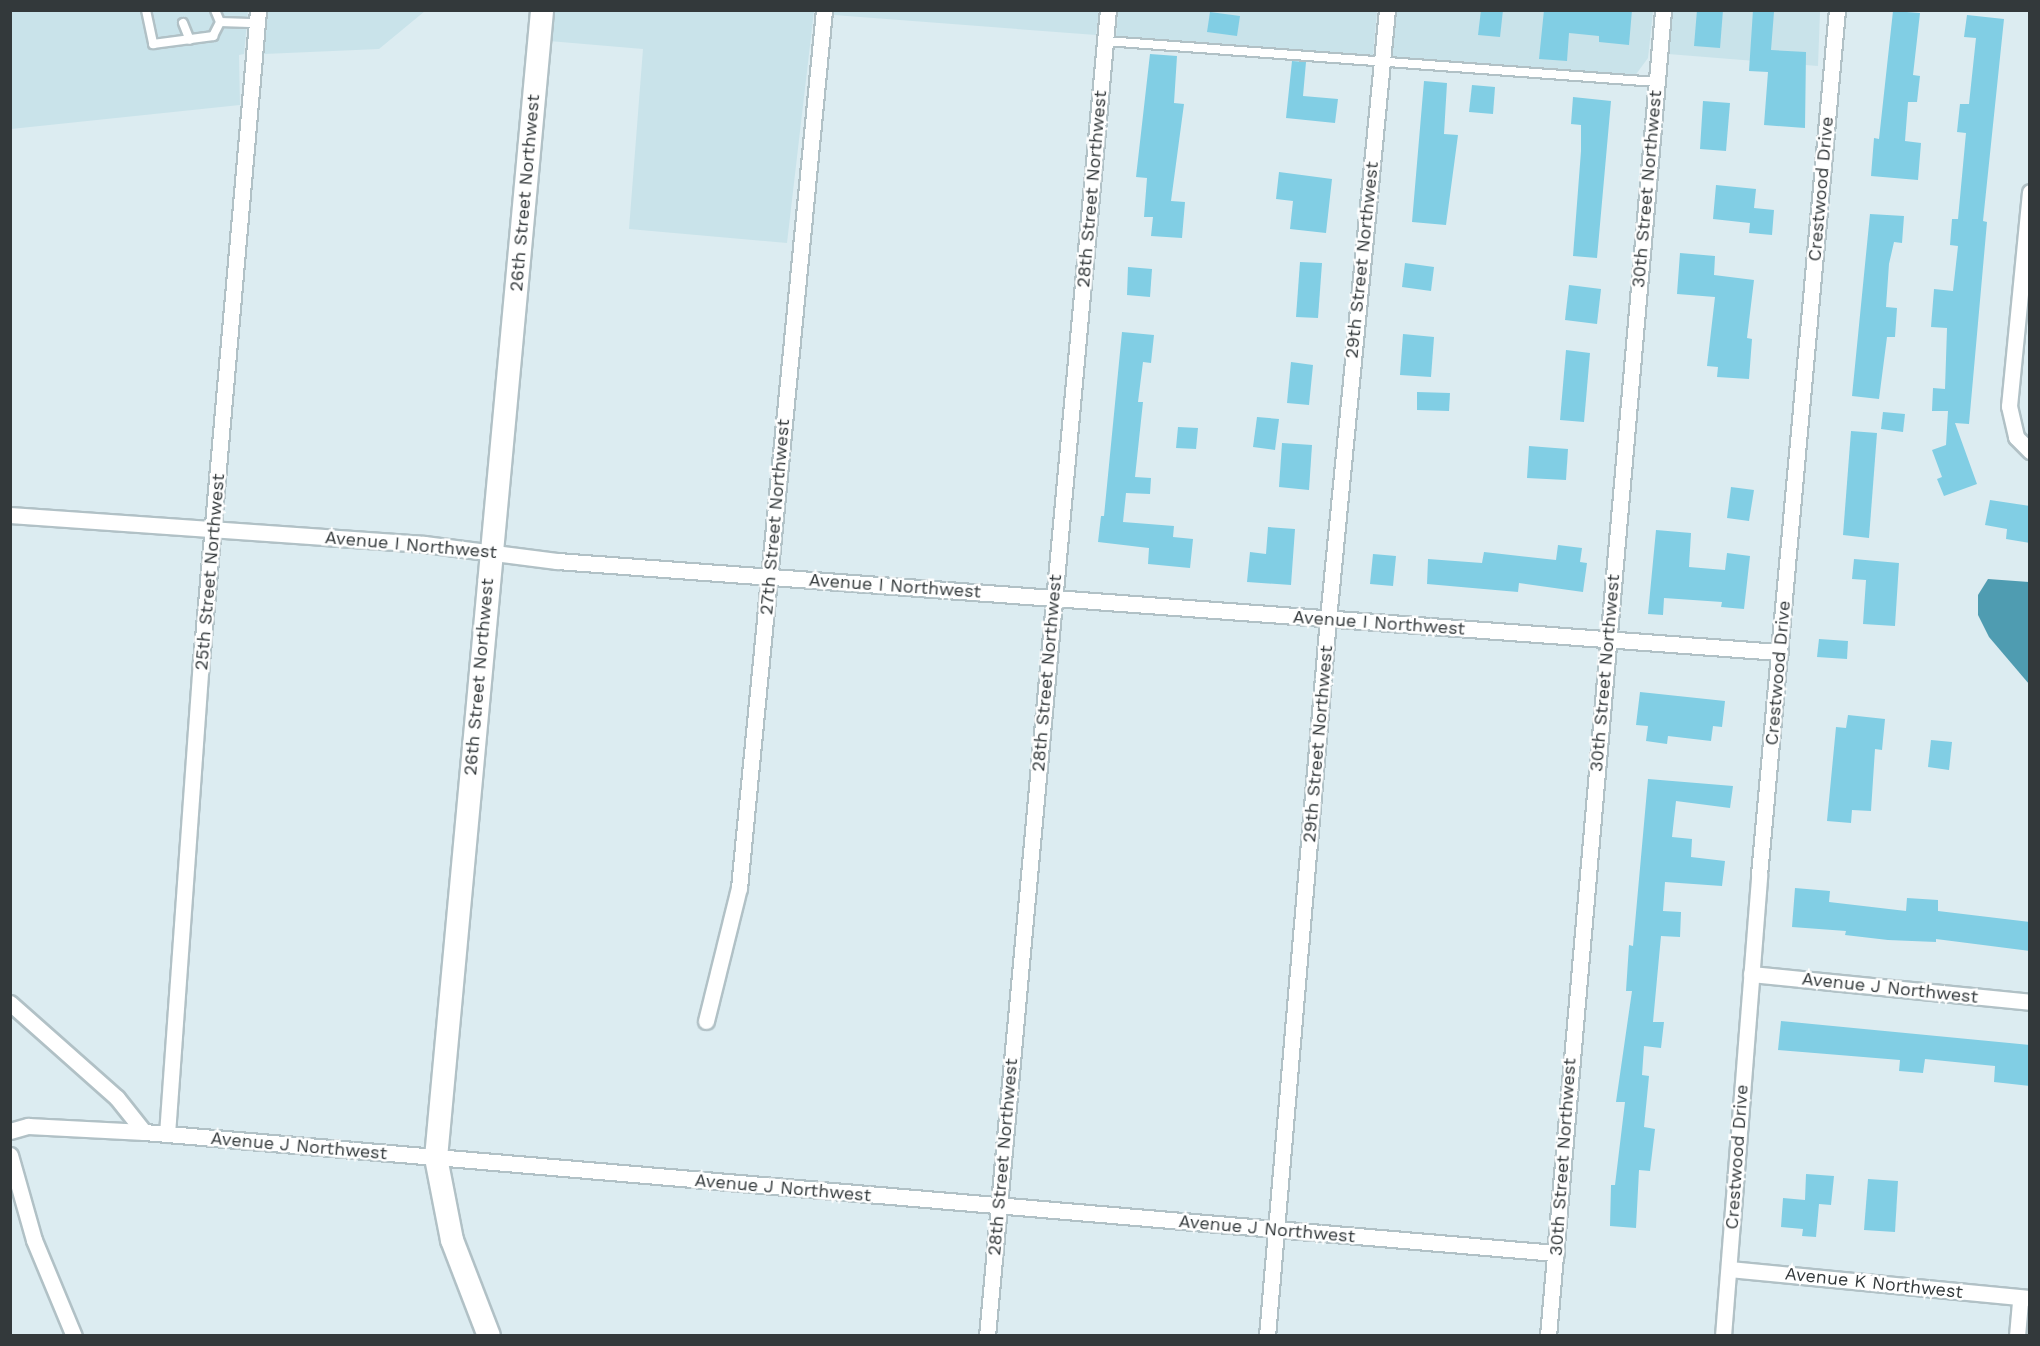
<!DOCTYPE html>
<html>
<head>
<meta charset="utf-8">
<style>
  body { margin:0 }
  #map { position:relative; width:2040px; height:1346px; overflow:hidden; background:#dcecf1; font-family:"Work Sans",sans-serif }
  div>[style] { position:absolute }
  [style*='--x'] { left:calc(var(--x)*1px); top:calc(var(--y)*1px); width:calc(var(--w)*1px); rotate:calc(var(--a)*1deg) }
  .built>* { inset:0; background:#c9e3ea }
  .water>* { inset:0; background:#4f9cb1 }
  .building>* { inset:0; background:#81cee4 }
  .roads { filter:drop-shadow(2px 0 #b1c1c6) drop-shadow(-2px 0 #b1c1c6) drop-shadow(0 2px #b1c1c6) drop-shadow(0 -2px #b1c1c6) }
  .lane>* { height:8px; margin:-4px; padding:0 4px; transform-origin:4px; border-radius:4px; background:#fff }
  .street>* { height:15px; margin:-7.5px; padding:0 7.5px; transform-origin:7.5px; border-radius:7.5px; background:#fff }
  .secondary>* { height:22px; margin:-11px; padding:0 11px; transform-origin:11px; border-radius:11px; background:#fff }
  span { translate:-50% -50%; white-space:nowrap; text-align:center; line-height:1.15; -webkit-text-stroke:5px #fff; paint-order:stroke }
  .street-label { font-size:18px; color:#33393b }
  .frame { position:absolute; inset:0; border:12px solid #33393b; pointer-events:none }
</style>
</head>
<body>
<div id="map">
  <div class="built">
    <div style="clip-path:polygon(10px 11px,248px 11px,244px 54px,239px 55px,240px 105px,11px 129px)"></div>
    <div style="clip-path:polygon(268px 11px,268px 10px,425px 11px,379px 49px,264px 54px)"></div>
    <div style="clip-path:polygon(552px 11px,814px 11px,787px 243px,629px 229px,643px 49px,549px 41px)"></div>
    <div style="clip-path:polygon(834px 11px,834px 10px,1099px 11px,1096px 35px,834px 15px)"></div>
    <div style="clip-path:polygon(1118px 11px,1377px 11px,1373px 56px,1116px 37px)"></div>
    <div style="clip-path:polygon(1397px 11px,1653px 11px,1648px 58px,1634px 77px,1392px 57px)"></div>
    <div style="clip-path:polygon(1673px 11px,1820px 11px,1818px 66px,1668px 54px)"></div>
  </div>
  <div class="water">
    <div style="clip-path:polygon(1988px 579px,2029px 582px,2029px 684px,1989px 637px,1978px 615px,1978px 595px)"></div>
  </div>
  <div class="building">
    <div style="clip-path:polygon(1481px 10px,1503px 10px,1500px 37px,1478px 35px)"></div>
    <div style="clip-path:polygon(1544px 10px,1632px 10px,1629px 45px,1599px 42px,1599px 36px,1569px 33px,1567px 61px,1539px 59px)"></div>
    <div style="clip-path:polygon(1697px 10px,1723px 10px,1720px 48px,1694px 46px)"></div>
    <div style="clip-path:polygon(1753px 10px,1774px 12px,1771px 50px,1806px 52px,1805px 128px,1764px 125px,1768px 72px,1749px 71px)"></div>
    <div style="clip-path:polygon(1893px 11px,1920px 13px,1913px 75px,1920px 76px,1917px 102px,1908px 102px,1905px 141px,1921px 143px,1918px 180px,1871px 176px,1874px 138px,1879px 139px)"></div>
    <div style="clip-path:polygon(1210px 12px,1240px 16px,1237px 36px,1207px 32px)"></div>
    <div style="clip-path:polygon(1967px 15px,2004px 19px,1983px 221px,1987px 222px,1969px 424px,1955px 423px,1977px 484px,1944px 496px,1937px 479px,1942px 477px,1932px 450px,1946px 445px,1948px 411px,1932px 411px,1933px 388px,1945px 389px,1947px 328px,1931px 327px,1934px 289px,1953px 291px,1958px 246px,1950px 245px,1952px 219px,1958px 219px,1966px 133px,1957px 132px,1960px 104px,1969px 104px,1976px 38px,1964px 37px)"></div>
    <div style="clip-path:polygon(1150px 54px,1177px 56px,1174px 103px,1184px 104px,1171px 201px,1185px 202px,1182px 238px,1151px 236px,1153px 217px,1144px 217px,1147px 178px,1136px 177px)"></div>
    <div style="clip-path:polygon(1292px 61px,1306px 62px,1303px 96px,1338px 99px,1335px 123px,1286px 118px)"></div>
    <div style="clip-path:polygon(1424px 81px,1447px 83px,1444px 134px,1458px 135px,1446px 225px,1412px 222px)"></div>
    <div style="clip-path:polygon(1472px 85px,1495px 87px,1493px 114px,1469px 112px)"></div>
    <div style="clip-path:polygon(1573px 97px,1611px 101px,1597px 258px,1573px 256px,1581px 151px,1581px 125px,1571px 124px)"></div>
    <div style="clip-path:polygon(1703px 101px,1730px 103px,1726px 151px,1700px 149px)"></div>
    <div style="clip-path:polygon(1279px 172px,1332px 179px,1326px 233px,1290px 229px,1293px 201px,1276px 199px)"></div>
    <div style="clip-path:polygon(1716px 185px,1756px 189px,1754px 208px,1774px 210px,1772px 235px,1749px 233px,1750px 223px,1713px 219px)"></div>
    <div style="clip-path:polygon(1870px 214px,1904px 216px,1902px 243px,1894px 242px,1889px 264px,1886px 307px,1897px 308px,1895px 337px,1887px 337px,1879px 399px,1852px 396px)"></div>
    <div style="clip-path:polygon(1680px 253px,1715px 256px,1714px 275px,1754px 280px,1747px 338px,1752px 339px,1749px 379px,1717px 377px,1718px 367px,1707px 366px,1715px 297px,1677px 294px)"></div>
    <div style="clip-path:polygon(1300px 262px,1322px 263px,1318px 318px,1296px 317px)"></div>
    <div style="clip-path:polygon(1405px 263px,1434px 267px,1431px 291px,1402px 287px)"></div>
    <div style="clip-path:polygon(1128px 267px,1152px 269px,1150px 297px,1127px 295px)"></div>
    <div style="clip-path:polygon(1569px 285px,1601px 289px,1597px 324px,1565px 320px)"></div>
    <div style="clip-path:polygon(1122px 332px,1154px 335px,1151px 363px,1143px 362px,1138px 402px,1143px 402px,1135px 477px,1151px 478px,1150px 494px,1126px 493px,1123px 522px,1174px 526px,1173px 537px,1193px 539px,1190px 568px,1148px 564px,1149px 548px,1098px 542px,1101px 516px,1104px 516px)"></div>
    <div style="clip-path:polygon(1403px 334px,1434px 337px,1431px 377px,1400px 375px)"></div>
    <div style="clip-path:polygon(1566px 350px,1590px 353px,1584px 422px,1560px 420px)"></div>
    <div style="clip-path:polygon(1291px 362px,1313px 365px,1309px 405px,1287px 403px)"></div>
    <div style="clip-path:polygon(1417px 392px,1450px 393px,1449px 411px,1417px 410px)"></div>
    <div style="clip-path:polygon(1883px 412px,1905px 414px,1903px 432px,1881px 429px)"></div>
    <div style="clip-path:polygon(1257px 417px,1279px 419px,1275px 450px,1253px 447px)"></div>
    <div style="clip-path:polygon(1178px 427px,1198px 428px,1196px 449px,1176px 448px)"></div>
    <div style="clip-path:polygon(1851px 431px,1877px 433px,1869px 538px,1843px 535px)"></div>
    <div style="clip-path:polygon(1282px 443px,1312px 445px,1309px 490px,1279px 487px)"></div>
    <div style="clip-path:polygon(1529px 446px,1568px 449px,1566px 480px,1527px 478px)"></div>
    <div style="clip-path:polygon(1731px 487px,1754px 490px,1749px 521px,1727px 518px)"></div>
    <div style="clip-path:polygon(1990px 500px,2030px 506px,2030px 543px,2006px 539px,2007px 529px,1985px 525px)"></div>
    <div style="clip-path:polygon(1268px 527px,1295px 529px,1291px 585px,1247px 582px,1250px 552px,1266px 554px)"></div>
    <div style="clip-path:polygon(1656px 530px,1691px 533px,1689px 567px,1725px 570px,1727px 553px,1750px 556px,1744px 609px,1721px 607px,1722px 602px,1664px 598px,1663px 615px,1648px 614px)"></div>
    <div style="clip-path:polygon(1558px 545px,1582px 548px,1580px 562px,1587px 563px,1583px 592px,1519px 583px,1518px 592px,1427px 584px,1428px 559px,1482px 563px,1484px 552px,1556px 560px)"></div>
    <div style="clip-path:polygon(1373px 554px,1396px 556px,1393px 586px,1370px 584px)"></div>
    <div style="clip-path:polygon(1854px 559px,1899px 563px,1895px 626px,1863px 624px,1866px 580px,1852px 579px)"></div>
    <div style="clip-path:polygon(1819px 639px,1848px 641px,1847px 659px,1817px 657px)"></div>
    <div style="clip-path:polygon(1640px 692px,1725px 701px,1722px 727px,1713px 726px,1711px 741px,1668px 736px,1667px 744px,1646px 741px,1648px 726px,1636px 725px)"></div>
    <div style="clip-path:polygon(1848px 715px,1885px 719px,1882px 750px,1875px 749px,1871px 811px,1852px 810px,1851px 823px,1827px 821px,1836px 727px,1846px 728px)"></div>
    <div style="clip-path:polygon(1931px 740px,1952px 742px,1949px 770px,1928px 767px)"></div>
    <div style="clip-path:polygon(1648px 779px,1733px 786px,1730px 808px,1676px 801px,1672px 837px,1692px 839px,1691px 857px,1725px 861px,1722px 886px,1665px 882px,1663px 911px,1681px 912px,1680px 937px,1661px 936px,1653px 1022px,1664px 1022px,1661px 1048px,1644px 1046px,1642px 1075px,1649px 1076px,1644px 1127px,1655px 1129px,1650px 1171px,1639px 1170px,1636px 1228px,1610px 1226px,1611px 1185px,1615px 1185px,1625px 1102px,1616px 1102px,1632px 991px,1626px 991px,1629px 945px,1633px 946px)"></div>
    <div style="clip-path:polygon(1795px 888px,1830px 891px,1829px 902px,1906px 911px,1907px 898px,1938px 900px,1938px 911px,2030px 922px,2030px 951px,1936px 939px,1936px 942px,1888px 940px,1845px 935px,1846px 931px,1792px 927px)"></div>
    <div style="clip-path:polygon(1781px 1021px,2030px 1045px,2030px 1086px,1994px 1082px,1995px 1066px,1925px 1059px,1923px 1073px,1899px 1071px,1900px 1060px,1778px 1050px)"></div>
    <div style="clip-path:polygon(1806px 1174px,1834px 1176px,1831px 1205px,1819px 1204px,1816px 1237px,1802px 1236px,1803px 1229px,1781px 1227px,1783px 1198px,1805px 1200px)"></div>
    <div style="clip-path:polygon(1868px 1179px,1898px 1181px,1895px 1232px,1864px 1230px)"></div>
  </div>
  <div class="roads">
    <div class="lane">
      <div style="--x:146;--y:10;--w:35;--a:78"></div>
      <div style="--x:153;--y:44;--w:61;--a:-7.6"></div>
      <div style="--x:213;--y:36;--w:16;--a:-63"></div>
      <div style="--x:215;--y:10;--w:13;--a:67"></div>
      <div style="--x:220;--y:22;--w:37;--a:2"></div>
      <div style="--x:183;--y:23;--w:18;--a:68"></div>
      <div style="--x:1106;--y:41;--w:552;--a:4.26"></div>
    </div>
    <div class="street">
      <div style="--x:2030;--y:192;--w:215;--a:95.6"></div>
      <div style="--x:2009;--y:406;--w:32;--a:77"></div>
      <div style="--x:2016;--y:437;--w:20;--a:45"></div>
      <div style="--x:10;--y:515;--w:415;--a:4"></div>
      <div style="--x:424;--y:544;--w:134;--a:7.3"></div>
      <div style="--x:557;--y:561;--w:1226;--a:4.26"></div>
      <div style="--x:1751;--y:974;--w:280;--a:5.7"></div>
      <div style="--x:10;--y:1003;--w:143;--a:41.6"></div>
      <div style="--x:117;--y:1098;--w:43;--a:51.5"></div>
      <div style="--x:706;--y:1021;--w:137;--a:-76.1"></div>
      <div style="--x:739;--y:888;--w:882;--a:-84.47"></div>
      <div style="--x:10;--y:1131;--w:19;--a:-16"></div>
      <div style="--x:28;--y:1126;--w:116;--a:3"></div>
      <div style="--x:144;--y:1132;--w:1417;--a:4.9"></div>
      <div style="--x:167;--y:1134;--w:473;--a:-85.9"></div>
      <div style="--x:201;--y:662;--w:654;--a:-85"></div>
      <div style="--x:10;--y:1155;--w:88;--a:74.2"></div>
      <div style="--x:34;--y:1240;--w:104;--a:67.4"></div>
      <div style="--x:1729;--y:1269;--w:302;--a:5.5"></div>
      <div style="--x:987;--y:1336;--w:1332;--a:-84.79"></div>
      <div style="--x:1267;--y:1336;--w:720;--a:-85.14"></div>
      <div style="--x:1328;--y:619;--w:612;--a:-84.47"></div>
      <div style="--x:1548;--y:1336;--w:1331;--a:-85.04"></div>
      <div style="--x:1723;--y:1336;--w:462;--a:-85.5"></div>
      <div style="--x:1759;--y:875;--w:869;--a:-84.85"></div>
      <div style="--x:2017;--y:1336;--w:38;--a:-85"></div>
    </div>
    <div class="secondary">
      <div style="--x:489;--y:1336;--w:103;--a:-111.1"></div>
      <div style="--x:452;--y:1240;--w:84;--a:-101"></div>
      <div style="--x:436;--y:1158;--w:1153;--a:-84.72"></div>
    </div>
  </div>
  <div class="street-label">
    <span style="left:1092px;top:189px;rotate:-85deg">28th Street Northwest</span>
    <span style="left:1647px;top:189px;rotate:-85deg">30th Street Northwest</span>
    <span style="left:1821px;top:189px;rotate:-85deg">Crestwood Drive</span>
    <span style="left:525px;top:193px;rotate:-85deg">26th Street Northwest</span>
    <span style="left:1362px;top:260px;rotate:-84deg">29th Street Northwest</span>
    <span style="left:775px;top:517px;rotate:-85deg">27th Street Northwest</span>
    <span style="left:411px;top:545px;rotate:5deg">Avenue I Northwest</span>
    <span style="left:210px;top:572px;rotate:-85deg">25th Street Northwest</span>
    <span style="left:895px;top:586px;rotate:4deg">Avenue I Northwest</span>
    <span style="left:1379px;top:623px;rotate:4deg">Avenue I Northwest</span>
    <span style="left:1047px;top:673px;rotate:-85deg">28th Street Northwest</span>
    <span style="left:1605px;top:673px;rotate:-85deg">30th Street Northwest</span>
    <span style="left:1778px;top:673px;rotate:-85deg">Crestwood Drive</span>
    <span style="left:479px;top:677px;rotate:-85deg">26th Street Northwest</span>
    <span style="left:1318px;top:744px;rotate:-85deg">29th Street Northwest</span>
    <span style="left:1890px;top:988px;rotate:6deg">Avenue J Northwest</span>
    <span style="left:299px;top:1146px;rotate:5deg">Avenue J Northwest</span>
    <span style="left:1003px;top:1157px;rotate:-85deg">28th Street Northwest</span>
    <span style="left:1563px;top:1157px;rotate:-86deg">30th Street Northwest</span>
    <span style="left:1737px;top:1157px;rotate:-86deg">Crestwood Drive</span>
    <span style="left:783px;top:1188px;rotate:5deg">Avenue J Northwest</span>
    <span style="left:1267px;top:1229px;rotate:5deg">Avenue J Northwest</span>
    <span style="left:1874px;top:1283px;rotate:6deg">Avenue K Northwest</span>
  </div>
  <div class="frame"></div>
</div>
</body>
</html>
